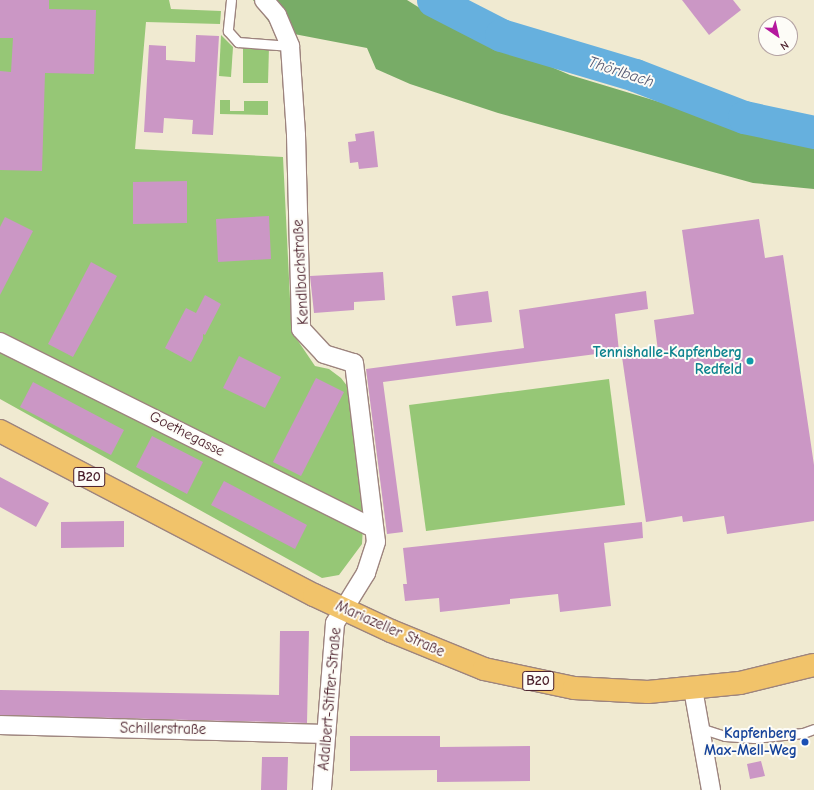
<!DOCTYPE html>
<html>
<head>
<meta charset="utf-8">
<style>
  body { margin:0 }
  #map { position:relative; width:814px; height:790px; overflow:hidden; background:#f0ead1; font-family:"Comic Neue",sans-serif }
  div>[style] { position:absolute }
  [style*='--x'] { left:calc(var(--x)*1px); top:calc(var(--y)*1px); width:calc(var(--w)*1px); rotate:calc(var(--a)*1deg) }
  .green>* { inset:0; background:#96c776 }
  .forest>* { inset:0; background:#78ac67 }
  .river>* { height:33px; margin:-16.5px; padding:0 16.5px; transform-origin:16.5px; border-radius:16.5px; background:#66b0de }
  .building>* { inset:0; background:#cb97c5 }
  .roads { filter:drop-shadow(1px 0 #9d847e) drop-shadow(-1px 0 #9d847e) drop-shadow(0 1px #9d847e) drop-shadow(0 -1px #9d847e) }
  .service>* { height:9px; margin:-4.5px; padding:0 4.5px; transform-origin:4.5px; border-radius:4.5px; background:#fff }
  .minor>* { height:18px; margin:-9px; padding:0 9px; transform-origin:9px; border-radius:9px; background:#fff }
  .primary>* { height:22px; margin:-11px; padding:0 11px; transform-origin:11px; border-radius:11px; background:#f1c36a }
  .dots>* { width:11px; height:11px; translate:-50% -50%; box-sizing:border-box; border:2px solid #fdfcf7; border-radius:50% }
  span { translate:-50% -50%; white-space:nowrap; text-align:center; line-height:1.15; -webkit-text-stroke:4px #fdfcf7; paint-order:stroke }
  .shield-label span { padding:1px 3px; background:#fdfcf7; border:1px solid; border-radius:3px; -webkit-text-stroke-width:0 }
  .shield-label { font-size:14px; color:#4a1f2b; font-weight:700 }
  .street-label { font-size:15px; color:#4a1f2b }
  .culture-label { font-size:15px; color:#0d838f; font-weight:700 }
  .right { translate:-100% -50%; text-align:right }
  .transit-label { font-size:15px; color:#164399; font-weight:700 }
  .water-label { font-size:16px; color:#555973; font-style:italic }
  .north { position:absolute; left:758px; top:16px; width:40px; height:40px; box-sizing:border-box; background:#fdfcf7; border:1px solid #b5a4a5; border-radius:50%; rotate:146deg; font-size:11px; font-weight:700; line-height:16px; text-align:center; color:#4a1f2b }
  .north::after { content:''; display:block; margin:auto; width:14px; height:18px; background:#b5179e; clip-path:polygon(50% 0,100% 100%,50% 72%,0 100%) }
</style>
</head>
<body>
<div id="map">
  <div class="green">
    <div style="clip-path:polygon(0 0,169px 0,171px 9px,221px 11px,220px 24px,146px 22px,135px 149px,283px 157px,291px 319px,294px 335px,315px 366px,329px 369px,341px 378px,351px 391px,364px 509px,362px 544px,339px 575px,322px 578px,0 399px)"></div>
    <div style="clip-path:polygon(221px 35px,233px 47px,231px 77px,219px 76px)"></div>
    <div style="clip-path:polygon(243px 47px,269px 47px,268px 83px,243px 83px)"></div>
    <div style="clip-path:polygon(220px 100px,230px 100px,230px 111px,244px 111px,244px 101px,268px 101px,268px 115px,220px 114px)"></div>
    <div style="clip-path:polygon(609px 379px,625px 505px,426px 531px,409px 405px)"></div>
  </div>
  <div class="forest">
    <div style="clip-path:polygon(253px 0,407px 0,431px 15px,570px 75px,779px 138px,814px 145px,814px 189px,753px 183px,498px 113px,410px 84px,376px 69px,367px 48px,294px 34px,279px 36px)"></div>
  </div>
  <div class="river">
    <div style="--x:433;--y:0;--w:76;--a:27.2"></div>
    <div style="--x:501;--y:35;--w:140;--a:16.6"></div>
    <div style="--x:635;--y:75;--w:117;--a:21.1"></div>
    <div style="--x:744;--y:117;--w:72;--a:12.1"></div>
  </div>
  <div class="building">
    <div style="clip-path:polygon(0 0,49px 0,49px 9px,96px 10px,94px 74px,45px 73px,42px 171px,0 170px,0 71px,11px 72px,13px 38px,0 38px)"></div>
    <div style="clip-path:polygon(682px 0,733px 0,741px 10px,709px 35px)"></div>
    <div style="clip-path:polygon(196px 35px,219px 36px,213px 135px,192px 134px,193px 120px,164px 118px,163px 133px,144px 132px,149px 45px,166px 46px,166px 60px,195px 62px)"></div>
    <div style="clip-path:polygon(374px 131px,378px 167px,359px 169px,358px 162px,350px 163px,348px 142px,356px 141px,355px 134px)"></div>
    <div style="clip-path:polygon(187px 181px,187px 223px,133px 224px,133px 182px)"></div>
    <div style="clip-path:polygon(269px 216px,271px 259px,218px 262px,216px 219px)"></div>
    <div style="clip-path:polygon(5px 217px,33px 231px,0 295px,0 227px)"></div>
    <div style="clip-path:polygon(759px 219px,765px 258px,783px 255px,814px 465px,814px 521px,727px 534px,724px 516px,683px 522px,682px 516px,646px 522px,622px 357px,658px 351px,654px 320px,694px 314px,682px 230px)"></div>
    <div style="clip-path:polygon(91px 262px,117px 276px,73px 357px,48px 344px)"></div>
    <div style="clip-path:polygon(383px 272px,385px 300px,354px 302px,354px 310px,314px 313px,310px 276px)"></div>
    <div style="clip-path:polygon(488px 291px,492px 322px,456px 326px,452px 296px)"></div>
    <div style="clip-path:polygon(646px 291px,648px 309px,615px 314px,619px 351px,383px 382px,403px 532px,387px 534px,366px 369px,524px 348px,519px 310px)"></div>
    <div style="clip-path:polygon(205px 295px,221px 304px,205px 335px,203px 334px,203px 339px,191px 362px,165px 348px,186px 308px,196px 313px)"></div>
    <div style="clip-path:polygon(239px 356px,281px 377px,265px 408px,223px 388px)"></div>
    <div style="clip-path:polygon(316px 378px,344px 392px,301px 476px,273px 462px)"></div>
    <div style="clip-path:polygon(33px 382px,124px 430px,111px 455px,20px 407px)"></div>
    <div style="clip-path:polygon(152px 436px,203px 462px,187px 494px,136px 467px)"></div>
    <div style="clip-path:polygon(0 477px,49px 503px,36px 527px,0 507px)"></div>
    <div style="clip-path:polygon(224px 481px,307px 525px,295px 549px,211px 505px)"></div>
    <div style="clip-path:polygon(124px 521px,124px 547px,61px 548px,61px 522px)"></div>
    <div style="clip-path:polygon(642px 522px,643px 538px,604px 543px,611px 606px,560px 612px,558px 594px,510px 599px,510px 604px,440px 612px,439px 598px,405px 601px,403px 584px,407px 584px,403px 548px)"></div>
    <div style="clip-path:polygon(280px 631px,309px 631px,307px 723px,0 715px,0 690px,279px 695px)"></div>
    <div style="clip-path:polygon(350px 736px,440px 736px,440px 747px,530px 746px,530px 781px,437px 782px,437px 770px,350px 771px)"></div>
    <div style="clip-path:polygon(262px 757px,288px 757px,287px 790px,261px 790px)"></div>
    <div style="clip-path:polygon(761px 761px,765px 776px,750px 779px,747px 764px)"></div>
  </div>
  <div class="roads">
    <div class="service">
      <div style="--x:231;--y:0;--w:31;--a:96"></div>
      <div style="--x:228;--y:31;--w:15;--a:48"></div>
      <div style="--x:238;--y:42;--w:52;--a:4.4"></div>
      <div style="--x:700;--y:728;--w:26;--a:18"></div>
      <div style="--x:725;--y:736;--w:29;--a:4"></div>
      <div style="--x:754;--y:738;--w:49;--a:-5.8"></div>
      <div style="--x:803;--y:733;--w:12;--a:-20"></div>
    </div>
    <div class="minor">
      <div style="--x:264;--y:0;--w:20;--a:49"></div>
      <div style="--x:277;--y:15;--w:34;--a:67"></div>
      <div style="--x:290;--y:46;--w:89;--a:86.1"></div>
      <div style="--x:296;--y:135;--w:194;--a:88.5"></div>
      <div style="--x:301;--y:329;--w:34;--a:47"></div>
      <div style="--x:324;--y:354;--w:31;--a:17"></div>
      <div style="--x:354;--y:363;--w:180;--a:83"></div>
      <div style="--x:376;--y:542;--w:33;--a:108"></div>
      <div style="--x:366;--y:573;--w:59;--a:121.8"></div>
      <div style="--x:335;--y:623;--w:168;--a:94.5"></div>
      <div style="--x:0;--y:342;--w:417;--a:26.5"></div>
      <div style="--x:693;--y:689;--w:103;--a:79.9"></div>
      <div style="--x:0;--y:725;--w:326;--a:1.6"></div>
    </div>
    <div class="primary">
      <div style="--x:0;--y:431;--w:354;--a:27.6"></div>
      <div style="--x:314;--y:595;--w:85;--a:25.1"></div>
      <div style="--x:391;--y:631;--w:100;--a:22.2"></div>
      <div style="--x:484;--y:669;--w:92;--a:11.9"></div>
      <div style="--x:574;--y:688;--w:74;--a:3.1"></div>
      <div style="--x:648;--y:692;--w:92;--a:-5.6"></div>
      <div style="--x:740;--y:683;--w:76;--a:-13.7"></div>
    </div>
  </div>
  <div class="dots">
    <div style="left:750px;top:361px;background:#0f9aa8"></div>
    <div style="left:805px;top:742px;background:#1a4fb4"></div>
  </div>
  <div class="shield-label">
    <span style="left:89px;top:477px">B20</span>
    <span style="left:538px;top:681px">B20</span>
  </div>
  <div class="street-label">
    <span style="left:301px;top:272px;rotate:-93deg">Kendlbachstraße</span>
    <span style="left:187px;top:434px;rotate:27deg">Goethegasse</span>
    <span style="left:390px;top:629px;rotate:24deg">Mariazeller Straße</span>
    <span style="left:330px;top:699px;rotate:-85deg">Adalbert-Stifter-Straße</span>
    <span style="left:163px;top:729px;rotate:1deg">Schillerstraße</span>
  </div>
  <div class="culture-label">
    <span class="right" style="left:742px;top:361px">Tennishalle-Kapfenberg<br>Redfeld</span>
  </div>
  <div class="transit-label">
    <span class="right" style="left:797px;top:742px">Kapfenberg<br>Max-Mell-Weg</span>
  </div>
  <div class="water-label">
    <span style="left:621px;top:72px;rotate:18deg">Thörlbach</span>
  </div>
  <div class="north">N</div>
</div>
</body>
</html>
